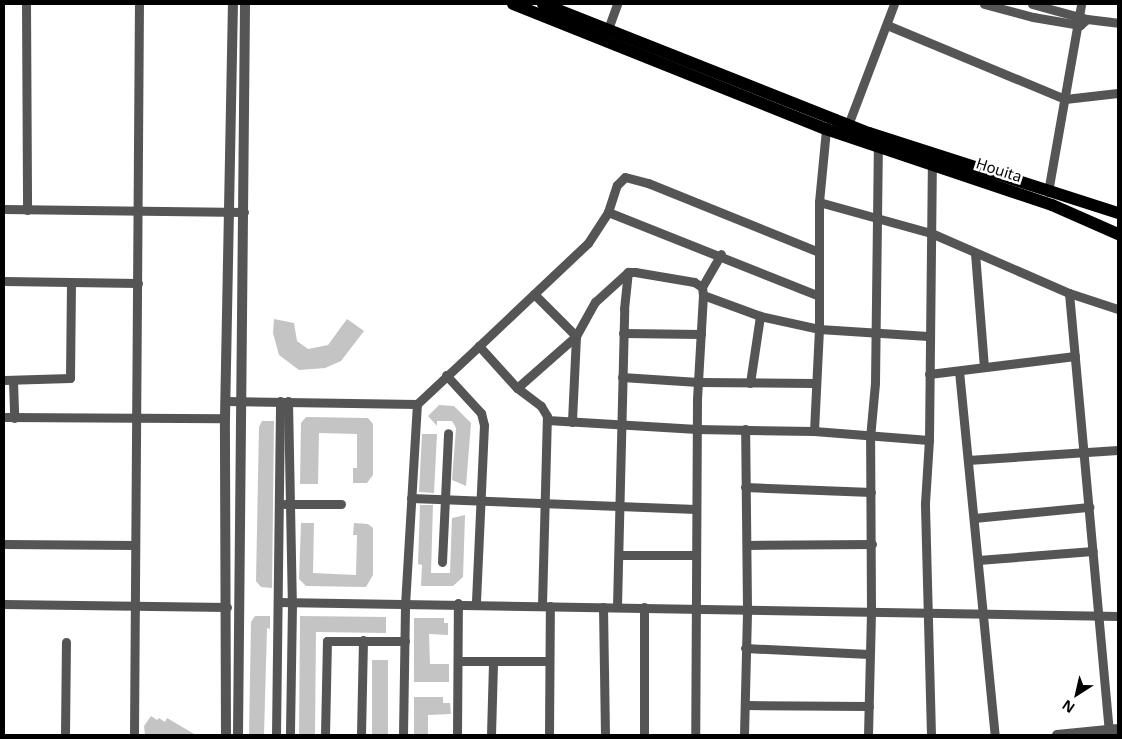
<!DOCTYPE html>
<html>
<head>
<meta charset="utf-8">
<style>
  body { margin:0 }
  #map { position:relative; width:1122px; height:739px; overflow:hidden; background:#fff; font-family:"Noto Sans",sans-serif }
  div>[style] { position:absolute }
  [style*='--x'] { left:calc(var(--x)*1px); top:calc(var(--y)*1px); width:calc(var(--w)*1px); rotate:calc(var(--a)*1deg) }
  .building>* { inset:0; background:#c4c4c4 }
  .minor>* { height:9px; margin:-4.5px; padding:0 4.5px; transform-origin:4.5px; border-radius:4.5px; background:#555 }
  .tertiary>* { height:10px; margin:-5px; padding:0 5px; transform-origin:5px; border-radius:5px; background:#555 }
  .primary>* { height:12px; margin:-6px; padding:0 6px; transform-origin:6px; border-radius:6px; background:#000 }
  span { translate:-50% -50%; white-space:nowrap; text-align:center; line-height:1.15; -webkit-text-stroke:5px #fff; paint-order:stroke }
  .street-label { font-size:15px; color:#000 }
  .frame { position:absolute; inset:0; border:5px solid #000; pointer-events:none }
  .north { position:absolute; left:1052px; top:669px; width:50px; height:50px; -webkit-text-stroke:4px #fff; paint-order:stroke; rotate:215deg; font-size:14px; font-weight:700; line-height:20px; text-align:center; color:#000 }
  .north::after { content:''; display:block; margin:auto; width:18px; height:22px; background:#000; clip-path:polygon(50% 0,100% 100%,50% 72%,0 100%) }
</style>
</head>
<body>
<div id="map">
  <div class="building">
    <div style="clip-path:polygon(274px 319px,294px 323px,297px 341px,308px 349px,328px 345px,347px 319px,364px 331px,341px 361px,325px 368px,299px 370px,279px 355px,273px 333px)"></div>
    <div style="clip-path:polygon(439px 405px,454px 406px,471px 423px,466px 486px,452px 480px,456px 428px,452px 421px,437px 421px,437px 426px,428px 416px)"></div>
    <div style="clip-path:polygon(306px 417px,368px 418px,373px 424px,373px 475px,367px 483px,353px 483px,353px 468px,357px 468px,357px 434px,319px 433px,318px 484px,300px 484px,301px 423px)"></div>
    <div style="clip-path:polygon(262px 421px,274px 421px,272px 588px,261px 587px,256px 581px,259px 427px)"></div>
    <div style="clip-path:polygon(422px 434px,437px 434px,434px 493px,419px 492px)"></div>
    <div style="clip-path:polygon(420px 505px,433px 505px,431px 573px,450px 573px,452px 518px,465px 515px,463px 577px,453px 586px,421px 586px,422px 565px,418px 564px)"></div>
    <div style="clip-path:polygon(301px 523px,314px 523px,313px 573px,356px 575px,357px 535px,353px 535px,354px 523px,368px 524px,373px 528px,373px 575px,366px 587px,306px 586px,299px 579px)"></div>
    <div style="clip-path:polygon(255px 616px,270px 616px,270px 629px,267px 628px,264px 735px,249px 735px,251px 622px)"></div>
    <div style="clip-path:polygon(300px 616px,386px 617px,386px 633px,316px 632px,315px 735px,299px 735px)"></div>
    <div style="clip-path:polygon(414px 618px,444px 618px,444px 623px,448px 623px,448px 635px,429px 634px,430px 664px,449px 664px,449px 682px,414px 682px)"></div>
    <div style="clip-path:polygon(372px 660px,388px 660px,388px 735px,372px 735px)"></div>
    <div style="clip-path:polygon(414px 697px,443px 697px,443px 703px,450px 703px,451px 714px,428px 715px,428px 735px,414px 735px)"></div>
    <div style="clip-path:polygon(151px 716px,157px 720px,159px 718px,165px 722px,167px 718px,196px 735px,145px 735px,144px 726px)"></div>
  </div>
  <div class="minor">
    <div style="--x:26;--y:4;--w:206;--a:89.7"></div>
    <div style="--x:984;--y:4;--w:51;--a:14.9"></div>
    <div style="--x:1033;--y:17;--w:48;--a:9.7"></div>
    <div style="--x:1080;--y:25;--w:9;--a:-41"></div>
    <div style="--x:1032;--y:4;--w:57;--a:15.3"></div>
    <div style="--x:1087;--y:19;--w:31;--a:7"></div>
    <div style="--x:887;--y:25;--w:193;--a:22.6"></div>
    <div style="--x:1065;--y:99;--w:53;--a:-6.5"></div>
    <div style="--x:608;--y:29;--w:27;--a:-70"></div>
    <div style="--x:848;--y:125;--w:129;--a:-69.2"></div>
    <div style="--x:1048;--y:192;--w:191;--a:-80"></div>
    <div style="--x:819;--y:202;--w:116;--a:15.5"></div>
    <div style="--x:931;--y:233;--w:150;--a:23.5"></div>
    <div style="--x:1069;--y:293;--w:52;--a:18.1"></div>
    <div style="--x:4;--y:209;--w:240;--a:0.7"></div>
    <div style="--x:608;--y:212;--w:227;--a:21.7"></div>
    <div style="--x:975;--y:253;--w:114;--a:85.5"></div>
    <div style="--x:4;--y:281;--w:134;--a:0.9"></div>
    <div style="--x:702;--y:287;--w:38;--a:-60"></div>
    <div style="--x:1069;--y:293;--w:439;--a:84.8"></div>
    <div style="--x:534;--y:294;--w:59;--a:45"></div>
    <div style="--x:576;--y:336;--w:86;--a:92.7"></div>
    <div style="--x:703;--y:295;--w:61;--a:20.2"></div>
    <div style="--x:760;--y:316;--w:60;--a:12.4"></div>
    <div style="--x:819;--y:329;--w:109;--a:3.7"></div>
    <div style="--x:623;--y:333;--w:78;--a:0.7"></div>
    <div style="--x:959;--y:371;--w:366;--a:84.4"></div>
    <div style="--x:929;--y:374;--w:147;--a:-7"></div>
    <div style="--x:446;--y:375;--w:52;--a:47.4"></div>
    <div style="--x:481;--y:413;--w:12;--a:76"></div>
    <div style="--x:484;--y:425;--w:178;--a:92.6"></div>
    <div style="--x:622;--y:377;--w:76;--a:3.8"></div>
    <div style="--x:698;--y:382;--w:116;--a:0.5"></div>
    <div style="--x:4;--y:380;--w:66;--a:-1.7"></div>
    <div style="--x:70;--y:378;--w:95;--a:-89.4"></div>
    <div style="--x:13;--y:381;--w:37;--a:88"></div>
    <div style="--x:750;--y:383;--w:68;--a:-81.5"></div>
    <div style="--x:517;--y:388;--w:79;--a:-41.4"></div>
    <div style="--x:576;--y:336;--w:39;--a:-61"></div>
    <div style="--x:595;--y:302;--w:45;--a:-42.3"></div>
    <div style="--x:226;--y:401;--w:191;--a:0.9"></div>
    <div style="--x:417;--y:404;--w:85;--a:-43.1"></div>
    <div style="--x:288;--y:401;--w:203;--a:88.9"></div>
    <div style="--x:292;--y:604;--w:131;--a:90.9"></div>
    <div style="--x:4;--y:417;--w:221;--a:0.3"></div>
    <div style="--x:547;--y:420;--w:150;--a:3.4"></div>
    <div style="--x:697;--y:429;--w:117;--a:1"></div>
    <div style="--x:814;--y:431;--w:115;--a:4.5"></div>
    <div style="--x:814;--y:431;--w:102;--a:-87.2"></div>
    <div style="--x:819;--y:329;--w:127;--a:-90"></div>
    <div style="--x:819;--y:202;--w:73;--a:-84.5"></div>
    <div style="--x:968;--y:460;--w:150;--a:-3.8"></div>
    <div style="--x:745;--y:487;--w:126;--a:2.3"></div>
    <div style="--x:411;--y:498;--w:285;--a:2.2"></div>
    <div style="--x:285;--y:504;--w:56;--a:0"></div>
    <div style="--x:974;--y:518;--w:116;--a:-5.5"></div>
    <div style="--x:4;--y:544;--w:131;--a:0.4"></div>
    <div style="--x:747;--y:545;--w:125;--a:-0.5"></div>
    <div style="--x:619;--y:555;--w:76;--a:0"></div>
    <div style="--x:978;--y:560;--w:115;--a:-4.5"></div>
    <div style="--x:442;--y:562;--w:129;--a:-87.3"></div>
    <div style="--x:278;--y:602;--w:840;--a:0.95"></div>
    <div style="--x:4;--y:604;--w:223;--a:0.8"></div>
    <div style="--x:542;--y:605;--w:189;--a:-88.5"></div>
    <div style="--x:547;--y:416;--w:12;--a:-121"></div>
    <div style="--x:541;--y:406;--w:30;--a:-143"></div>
    <div style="--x:517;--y:388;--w:57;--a:-132.1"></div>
    <div style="--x:479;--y:346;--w:150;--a:-43.4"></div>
    <div style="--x:588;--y:243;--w:37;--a:-57"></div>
    <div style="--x:608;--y:212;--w:28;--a:-72"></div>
    <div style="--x:617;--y:185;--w:11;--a:-45"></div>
    <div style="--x:625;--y:177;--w:24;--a:15"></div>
    <div style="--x:648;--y:183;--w:184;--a:22"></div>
    <div style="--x:617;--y:606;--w:297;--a:-88.6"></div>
    <div style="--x:624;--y:309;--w:37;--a:-84"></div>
    <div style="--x:628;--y:272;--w:7;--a:0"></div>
    <div style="--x:635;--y:272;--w:60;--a:9.6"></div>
    <div style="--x:694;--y:282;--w:9;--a:32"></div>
    <div style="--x:702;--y:287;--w:8;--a:83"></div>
    <div style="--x:703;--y:295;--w:104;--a:93.3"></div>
    <div style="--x:697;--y:399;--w:336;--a:90.3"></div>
    <div style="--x:603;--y:607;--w:128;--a:89.1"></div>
    <div style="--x:745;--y:648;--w:124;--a:2.8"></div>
    <div style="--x:458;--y:661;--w:91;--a:0"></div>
    <div style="--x:746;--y:705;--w:123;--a:0.5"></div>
    <div style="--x:65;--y:735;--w:93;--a:-89.4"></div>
    <div style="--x:134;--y:735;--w:731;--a:-89.61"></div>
    <div style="--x:276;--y:735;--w:334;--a:-89.3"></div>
    <div style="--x:325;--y:735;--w:94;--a:-88.8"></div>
    <div style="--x:327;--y:641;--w:78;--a:0"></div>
    <div style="--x:361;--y:735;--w:95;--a:-88.8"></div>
    <div style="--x:403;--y:735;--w:130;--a:-89.1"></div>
    <div style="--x:405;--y:605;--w:201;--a:-86.6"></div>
    <div style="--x:457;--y:735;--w:132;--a:-89.6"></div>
    <div style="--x:491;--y:735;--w:72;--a:-88.4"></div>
    <div style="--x:549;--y:735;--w:129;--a:-89.6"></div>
    <div style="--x:644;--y:735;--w:128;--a:-90"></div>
    <div style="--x:744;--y:735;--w:127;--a:-88.6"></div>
    <div style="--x:747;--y:608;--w:179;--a:-90.6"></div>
    <div style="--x:868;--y:735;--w:125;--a:-88.6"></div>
    <div style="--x:871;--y:610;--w:172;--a:-90.3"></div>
    <div style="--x:870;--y:438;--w:55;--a:-84.8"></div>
    <div style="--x:875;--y:383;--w:236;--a:-89.3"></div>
    <div style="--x:931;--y:735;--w:232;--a:-91.5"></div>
    <div style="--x:925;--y:503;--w:63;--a:-86.4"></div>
    <div style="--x:929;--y:440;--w:274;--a:-89.4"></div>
  </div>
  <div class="tertiary">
    <div style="--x:226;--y:735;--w:317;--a:-90.2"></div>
    <div style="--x:225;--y:418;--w:414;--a:-88.9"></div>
    <div style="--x:238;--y:735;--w:731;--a:-89.45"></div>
    <div style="--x:1057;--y:735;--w:61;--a:-5.6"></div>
  </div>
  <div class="primary">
    <div style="--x:513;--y:4;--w:337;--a:21.8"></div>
    <div style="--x:826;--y:129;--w:238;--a:18.6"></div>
    <div style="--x:1052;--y:205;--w:72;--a:23.7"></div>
    <div style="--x:543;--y:4;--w:351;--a:21.6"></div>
    <div style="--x:869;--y:133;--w:262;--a:17.8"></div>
  </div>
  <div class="street-label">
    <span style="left:999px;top:170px;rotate:18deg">Houita</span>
  </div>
  <div class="frame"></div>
  <div class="north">N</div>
</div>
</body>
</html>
